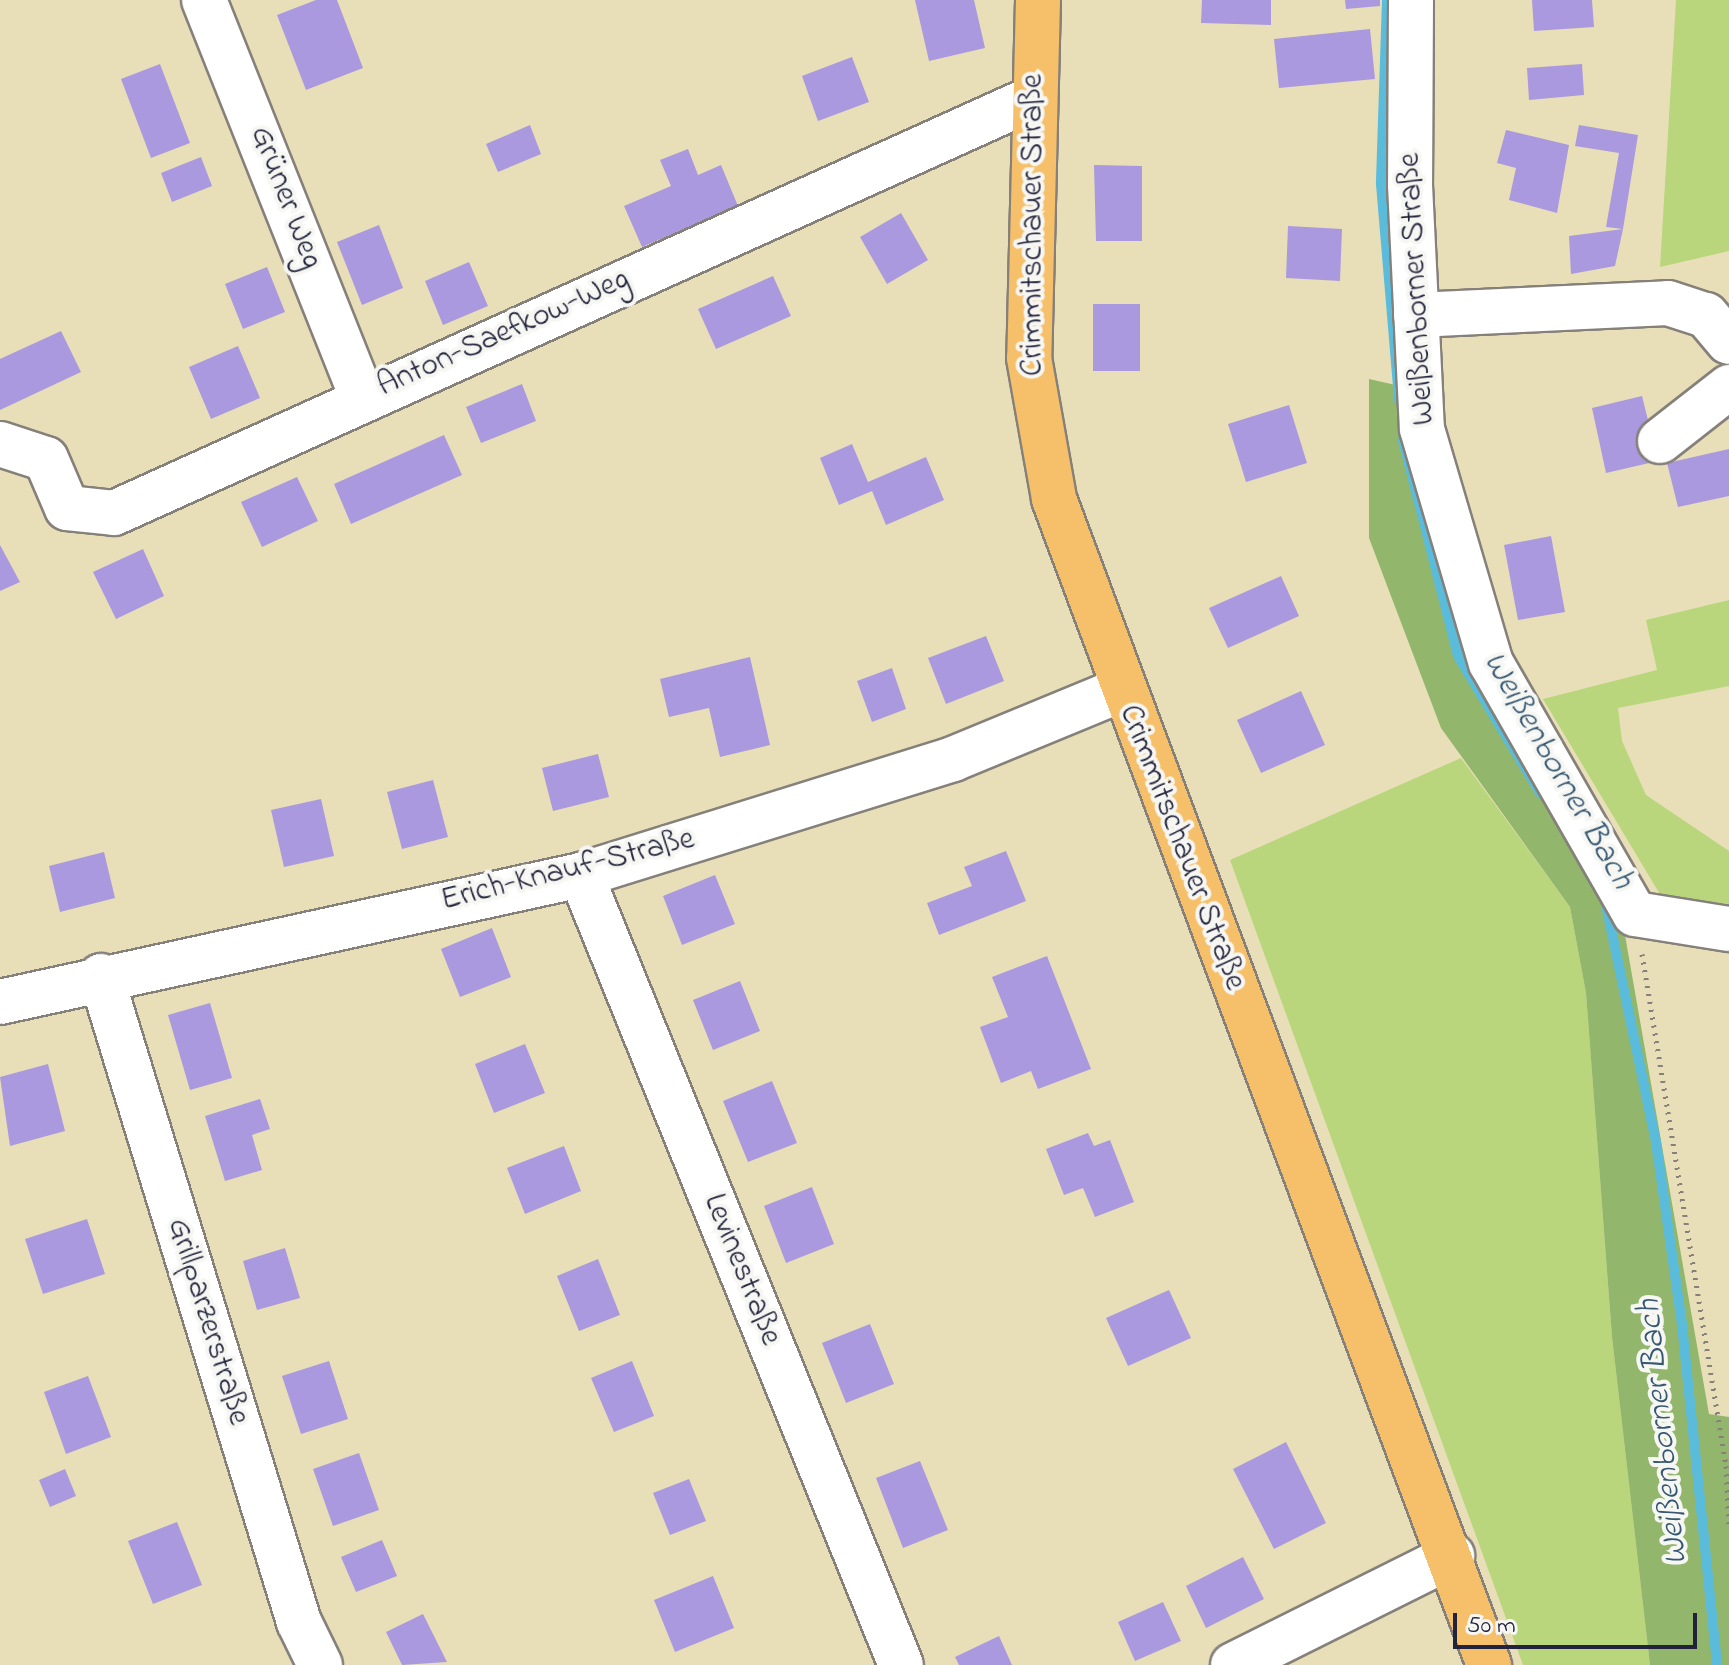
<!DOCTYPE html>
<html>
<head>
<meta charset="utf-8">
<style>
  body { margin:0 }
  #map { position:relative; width:1729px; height:1665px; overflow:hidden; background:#e8dfb9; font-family:"Indie Flower",sans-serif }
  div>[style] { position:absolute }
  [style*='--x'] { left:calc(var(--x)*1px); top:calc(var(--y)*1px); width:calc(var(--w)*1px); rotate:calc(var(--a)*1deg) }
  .green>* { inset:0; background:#b9d67c }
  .forest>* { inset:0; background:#92b76c }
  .stream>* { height:10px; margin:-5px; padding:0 5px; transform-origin:5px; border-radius:5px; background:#5bbbda }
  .building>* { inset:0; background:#aa99de }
  .path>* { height:5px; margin-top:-2.5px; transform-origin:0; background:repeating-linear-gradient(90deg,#85807a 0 2px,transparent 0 8px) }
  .roads { filter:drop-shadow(2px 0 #85807a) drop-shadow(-2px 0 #85807a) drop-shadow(0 2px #85807a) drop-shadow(0 -2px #85807a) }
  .minor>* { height:44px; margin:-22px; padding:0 22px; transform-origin:22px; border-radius:22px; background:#fff }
  .major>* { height:44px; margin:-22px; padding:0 22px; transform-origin:22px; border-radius:22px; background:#f6c06b }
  span { translate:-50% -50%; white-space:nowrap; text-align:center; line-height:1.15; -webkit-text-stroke:8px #f6f6f2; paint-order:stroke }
  .street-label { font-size:32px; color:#22223b }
  .water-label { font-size:34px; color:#365873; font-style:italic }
  .scale { position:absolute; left:1453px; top:1613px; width:244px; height:36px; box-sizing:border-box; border:4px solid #22223b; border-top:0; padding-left:10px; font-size:24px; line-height:28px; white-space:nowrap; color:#22223b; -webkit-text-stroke:6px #f6f6f2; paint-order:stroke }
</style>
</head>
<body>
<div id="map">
  <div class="green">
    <div style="clip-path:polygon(1676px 0,1729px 0,1729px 251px,1660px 267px)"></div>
    <div style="clip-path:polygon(1729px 600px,1729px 686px,1618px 708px,1622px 741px,1646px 795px,1729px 851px,1729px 904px,1661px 896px,1543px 699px,1657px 670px,1646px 620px)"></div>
    <div style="clip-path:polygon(1461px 758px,1570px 907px,1586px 993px,1612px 1337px,1650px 1665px,1523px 1665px,1230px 860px)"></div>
  </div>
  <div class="forest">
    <div style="clip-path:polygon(1369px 379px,1409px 388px,1416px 450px,1622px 918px,1709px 1414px,1729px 1417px,1729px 1665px,1650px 1665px,1612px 1337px,1586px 993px,1570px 907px,1441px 728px,1369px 538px)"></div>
  </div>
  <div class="stream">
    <div style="--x:1387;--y:0;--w:184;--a:91.9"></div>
    <div style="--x:1381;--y:184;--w:217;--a:85.2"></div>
    <div style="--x:1403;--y:440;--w:223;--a:75.7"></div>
    <div style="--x:1458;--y:656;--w:161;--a:59"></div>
    <div style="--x:1605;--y:900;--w:247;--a:78.1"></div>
    <div style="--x:1656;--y:1142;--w:185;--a:81.9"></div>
    <div style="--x:1682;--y:1325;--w:342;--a:84.1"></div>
  </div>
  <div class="building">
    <div style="clip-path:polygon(316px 0,337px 0,363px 68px,306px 90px,277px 15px)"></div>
    <div style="clip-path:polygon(915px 0,974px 0,985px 48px,929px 61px)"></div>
    <div style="clip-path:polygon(1202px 0,1271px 0,1271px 25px,1201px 23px)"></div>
    <div style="clip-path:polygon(1345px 0,1380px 0,1380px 6px,1346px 9px)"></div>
    <div style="clip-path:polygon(1532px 0,1592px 0,1594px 27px,1534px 31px)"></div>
    <div style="clip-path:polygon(1370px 29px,1375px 79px,1279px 88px,1274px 39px)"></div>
    <div style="clip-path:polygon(852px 57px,869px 102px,818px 121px,802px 76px)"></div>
    <div style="clip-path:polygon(160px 64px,190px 143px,151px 158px,121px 79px)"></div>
    <div style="clip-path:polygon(1582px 64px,1584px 95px,1529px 100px,1527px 68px)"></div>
    <div style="clip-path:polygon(530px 125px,541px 154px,498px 172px,486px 144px)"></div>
    <div style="clip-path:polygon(1579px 125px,1638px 135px,1623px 229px,1606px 227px,1619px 153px,1575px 146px)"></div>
    <div style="clip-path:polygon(1506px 130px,1569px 145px,1557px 213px,1509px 200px,1516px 168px,1497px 163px)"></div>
    <div style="clip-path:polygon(688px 149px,698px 175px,721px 165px,738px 206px,642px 247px,624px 206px,671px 186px,660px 160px)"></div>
    <div style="clip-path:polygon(201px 157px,212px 186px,172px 202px,161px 173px)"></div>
    <div style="clip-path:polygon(1094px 165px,1142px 166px,1142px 241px,1096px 241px)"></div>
    <div style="clip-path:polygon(901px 213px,928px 260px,887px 284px,860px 237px)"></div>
    <div style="clip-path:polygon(379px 225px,403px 288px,362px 305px,337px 242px)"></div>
    <div style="clip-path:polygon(1288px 226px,1342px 229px,1340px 281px,1286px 278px)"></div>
    <div style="clip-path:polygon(1623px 229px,1615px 266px,1571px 274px,1569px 236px)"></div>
    <div style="clip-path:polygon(469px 262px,488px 306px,443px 325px,425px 281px)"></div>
    <div style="clip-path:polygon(267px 267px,285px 312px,243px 329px,225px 284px)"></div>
    <div style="clip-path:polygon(773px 276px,791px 316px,716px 349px,698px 309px)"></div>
    <div style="clip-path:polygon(1093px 304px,1140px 304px,1140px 371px,1093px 371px)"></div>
    <div style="clip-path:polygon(61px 331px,81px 372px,0 410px,0 359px)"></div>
    <div style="clip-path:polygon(238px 346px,260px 398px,211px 419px,189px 367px)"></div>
    <div style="clip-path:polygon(522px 384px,536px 421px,481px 443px,466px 407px)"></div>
    <div style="clip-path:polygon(1642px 396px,1658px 461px,1606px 473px,1592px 408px)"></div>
    <div style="clip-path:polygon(1289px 405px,1307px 463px,1246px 482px,1228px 424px)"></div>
    <div style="clip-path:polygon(444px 435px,462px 475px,351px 524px,334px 484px)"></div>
    <div style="clip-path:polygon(852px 444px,868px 482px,926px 457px,944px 500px,886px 525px,872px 491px,839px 505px,820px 458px)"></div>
    <div style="clip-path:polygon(1729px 449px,1729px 496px,1678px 507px,1667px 463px)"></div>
    <div style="clip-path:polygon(297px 477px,318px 521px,262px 547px,241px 502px)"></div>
    <div style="clip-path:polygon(1551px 536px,1565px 612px,1518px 620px,1504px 545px)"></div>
    <div style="clip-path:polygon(0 545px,20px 582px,0 591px)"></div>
    <div style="clip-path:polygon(143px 549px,164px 596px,116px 619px,93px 572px)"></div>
    <div style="clip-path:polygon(1281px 576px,1299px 616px,1228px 648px,1209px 608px)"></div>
    <div style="clip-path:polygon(986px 636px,1004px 681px,946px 704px,928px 658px)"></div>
    <div style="clip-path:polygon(750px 657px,770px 745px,720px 757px,709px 708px,669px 717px,660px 679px)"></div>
    <div style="clip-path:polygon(892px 668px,906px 709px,872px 722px,857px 681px)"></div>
    <div style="clip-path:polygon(1301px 691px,1325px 745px,1261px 773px,1237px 720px)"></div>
    <div style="clip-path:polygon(598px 754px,609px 797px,553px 811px,542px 768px)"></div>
    <div style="clip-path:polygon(433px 780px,448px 837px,402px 849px,387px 792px)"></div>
    <div style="clip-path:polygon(321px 799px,334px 856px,284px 867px,271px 810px)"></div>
    <div style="clip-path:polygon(1006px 851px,1026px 901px,939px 935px,927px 903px,972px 886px,964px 867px)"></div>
    <div style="clip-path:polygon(104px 852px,115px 898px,60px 912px,49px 866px)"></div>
    <div style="clip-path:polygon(715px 875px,735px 924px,682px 945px,663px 896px)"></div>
    <div style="clip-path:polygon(492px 928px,511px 977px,460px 997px,441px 949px)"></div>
    <div style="clip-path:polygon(1047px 956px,1091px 1069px,1038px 1089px,1031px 1071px,1001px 1083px,980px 1027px,1008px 1017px,992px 977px)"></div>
    <div style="clip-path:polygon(740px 981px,760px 1031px,713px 1050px,693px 1000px)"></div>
    <div style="clip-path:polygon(210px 1003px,232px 1078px,190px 1090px,168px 1015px)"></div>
    <div style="clip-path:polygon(525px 1044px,545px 1093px,494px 1113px,475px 1064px)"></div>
    <div style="clip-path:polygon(48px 1064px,65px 1131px,10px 1146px,0 1077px)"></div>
    <div style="clip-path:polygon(772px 1081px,797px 1143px,748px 1162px,723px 1101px)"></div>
    <div style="clip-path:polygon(260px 1099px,270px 1129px,252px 1135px,262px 1170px,225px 1181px,205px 1116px)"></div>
    <div style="clip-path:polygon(1088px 1133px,1094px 1146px,1110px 1140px,1134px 1202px,1095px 1217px,1083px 1188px,1064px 1195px,1046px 1149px)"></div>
    <div style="clip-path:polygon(564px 1146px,581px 1191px,525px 1214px,507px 1168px)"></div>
    <div style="clip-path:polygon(812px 1187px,834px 1244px,786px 1263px,764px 1206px)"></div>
    <div style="clip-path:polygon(87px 1219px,105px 1274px,43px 1294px,25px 1239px)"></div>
    <div style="clip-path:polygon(285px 1248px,300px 1298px,257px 1310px,243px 1261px)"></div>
    <div style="clip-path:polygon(598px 1259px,620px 1315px,579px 1331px,557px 1276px)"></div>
    <div style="clip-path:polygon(1169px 1290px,1191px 1338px,1128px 1366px,1106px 1318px)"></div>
    <div style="clip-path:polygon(870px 1324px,894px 1384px,846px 1403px,822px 1343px)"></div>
    <div style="clip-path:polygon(329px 1361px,348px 1419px,301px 1434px,282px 1376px)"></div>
    <div style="clip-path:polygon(632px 1361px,654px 1416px,614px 1432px,591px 1378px)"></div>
    <div style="clip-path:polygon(88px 1376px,111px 1437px,66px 1454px,44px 1392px)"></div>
    <div style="clip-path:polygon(1286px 1442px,1326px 1523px,1274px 1549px,1233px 1469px)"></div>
    <div style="clip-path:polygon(359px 1453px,379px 1510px,333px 1526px,313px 1469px)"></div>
    <div style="clip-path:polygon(920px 1461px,948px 1530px,903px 1548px,876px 1478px)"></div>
    <div style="clip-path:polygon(65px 1469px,76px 1496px,50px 1507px,39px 1480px)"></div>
    <div style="clip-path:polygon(689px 1479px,706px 1521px,670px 1535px,653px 1493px)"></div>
    <div style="clip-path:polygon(177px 1522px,202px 1585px,153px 1604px,128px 1541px)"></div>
    <div style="clip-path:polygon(382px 1540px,397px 1576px,356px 1592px,341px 1557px)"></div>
    <div style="clip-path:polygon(1243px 1557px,1264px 1599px,1206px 1628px,1186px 1586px)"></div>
    <div style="clip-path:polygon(713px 1576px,734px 1628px,675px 1652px,654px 1600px)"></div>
    <div style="clip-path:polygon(1163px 1602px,1181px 1641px,1135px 1661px,1118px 1622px)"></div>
    <div style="clip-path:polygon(423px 1614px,447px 1662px,402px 1665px,386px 1632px)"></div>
    <div style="clip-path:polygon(999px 1636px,1012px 1665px,959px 1665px,955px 1657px)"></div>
  </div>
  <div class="path">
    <div style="--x:1642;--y:954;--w:519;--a:80.68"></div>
    <div style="--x:1726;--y:1466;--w:60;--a:87.1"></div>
  </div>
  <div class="roads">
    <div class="minor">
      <div style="--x:204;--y:0;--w:427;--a:68.3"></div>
      <div style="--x:1411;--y:0;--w:185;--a:90.3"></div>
      <div style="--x:1410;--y:185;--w:244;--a:87.2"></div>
      <div style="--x:1422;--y:429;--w:244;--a:73.6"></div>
      <div style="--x:1491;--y:663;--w:289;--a:60.2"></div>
      <div style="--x:1635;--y:914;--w:95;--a:9.1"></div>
      <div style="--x:1416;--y:315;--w:252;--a:-2.7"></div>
      <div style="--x:1668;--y:303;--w:40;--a:18"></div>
      <div style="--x:1706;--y:315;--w:35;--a:50"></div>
      <div style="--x:1660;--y:441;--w:88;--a:-38"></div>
      <div style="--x:0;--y:444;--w:48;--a:18.1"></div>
      <div style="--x:46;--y:459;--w:53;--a:66.8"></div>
      <div style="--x:67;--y:508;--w:47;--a:6.1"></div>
      <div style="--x:114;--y:513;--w:1008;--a:-24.3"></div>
      <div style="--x:581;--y:875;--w:852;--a:67.95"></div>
      <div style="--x:101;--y:976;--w:676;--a:72.96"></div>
      <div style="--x:299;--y:1622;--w:48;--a:64"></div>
      <div style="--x:0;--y:1002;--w:595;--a:-12.33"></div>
      <div style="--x:581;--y:875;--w:390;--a:-17.3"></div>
      <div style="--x:953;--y:759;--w:181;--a:-22.4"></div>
      <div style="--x:1233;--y:1665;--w:245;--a:-26.5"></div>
    </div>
    <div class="major">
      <div style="--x:1038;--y:0;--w:358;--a:91.4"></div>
      <div style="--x:1029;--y:358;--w:143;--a:79.9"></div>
      <div style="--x:1054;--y:499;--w:1245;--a:69.54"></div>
    </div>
  </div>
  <div class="street-label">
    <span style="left:285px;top:198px;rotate:69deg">Grüner Weg</span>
    <span style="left:1034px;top:225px;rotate:-90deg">Crimmitschauer Straße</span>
    <span style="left:1418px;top:289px;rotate:-93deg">Weißenborner Straße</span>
    <span style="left:504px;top:334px;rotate:-24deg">Anton-Saefkow-Weg</span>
    <span style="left:1181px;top:848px;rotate:69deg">Crimmitschauer Straße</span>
    <span style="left:568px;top:871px;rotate:-14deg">Erich-Knauf-Straße</span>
    <span style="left:741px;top:1270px;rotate:68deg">Levinestraße</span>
    <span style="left:207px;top:1322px;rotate:73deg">Grillparzerstraße</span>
  </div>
  <div class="water-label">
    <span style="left:1557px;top:771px;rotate:60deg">Weißenborner Bach</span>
    <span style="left:1664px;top:1432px;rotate:-96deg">Weißenborner Bach</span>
  </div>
  <div class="scale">50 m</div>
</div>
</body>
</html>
